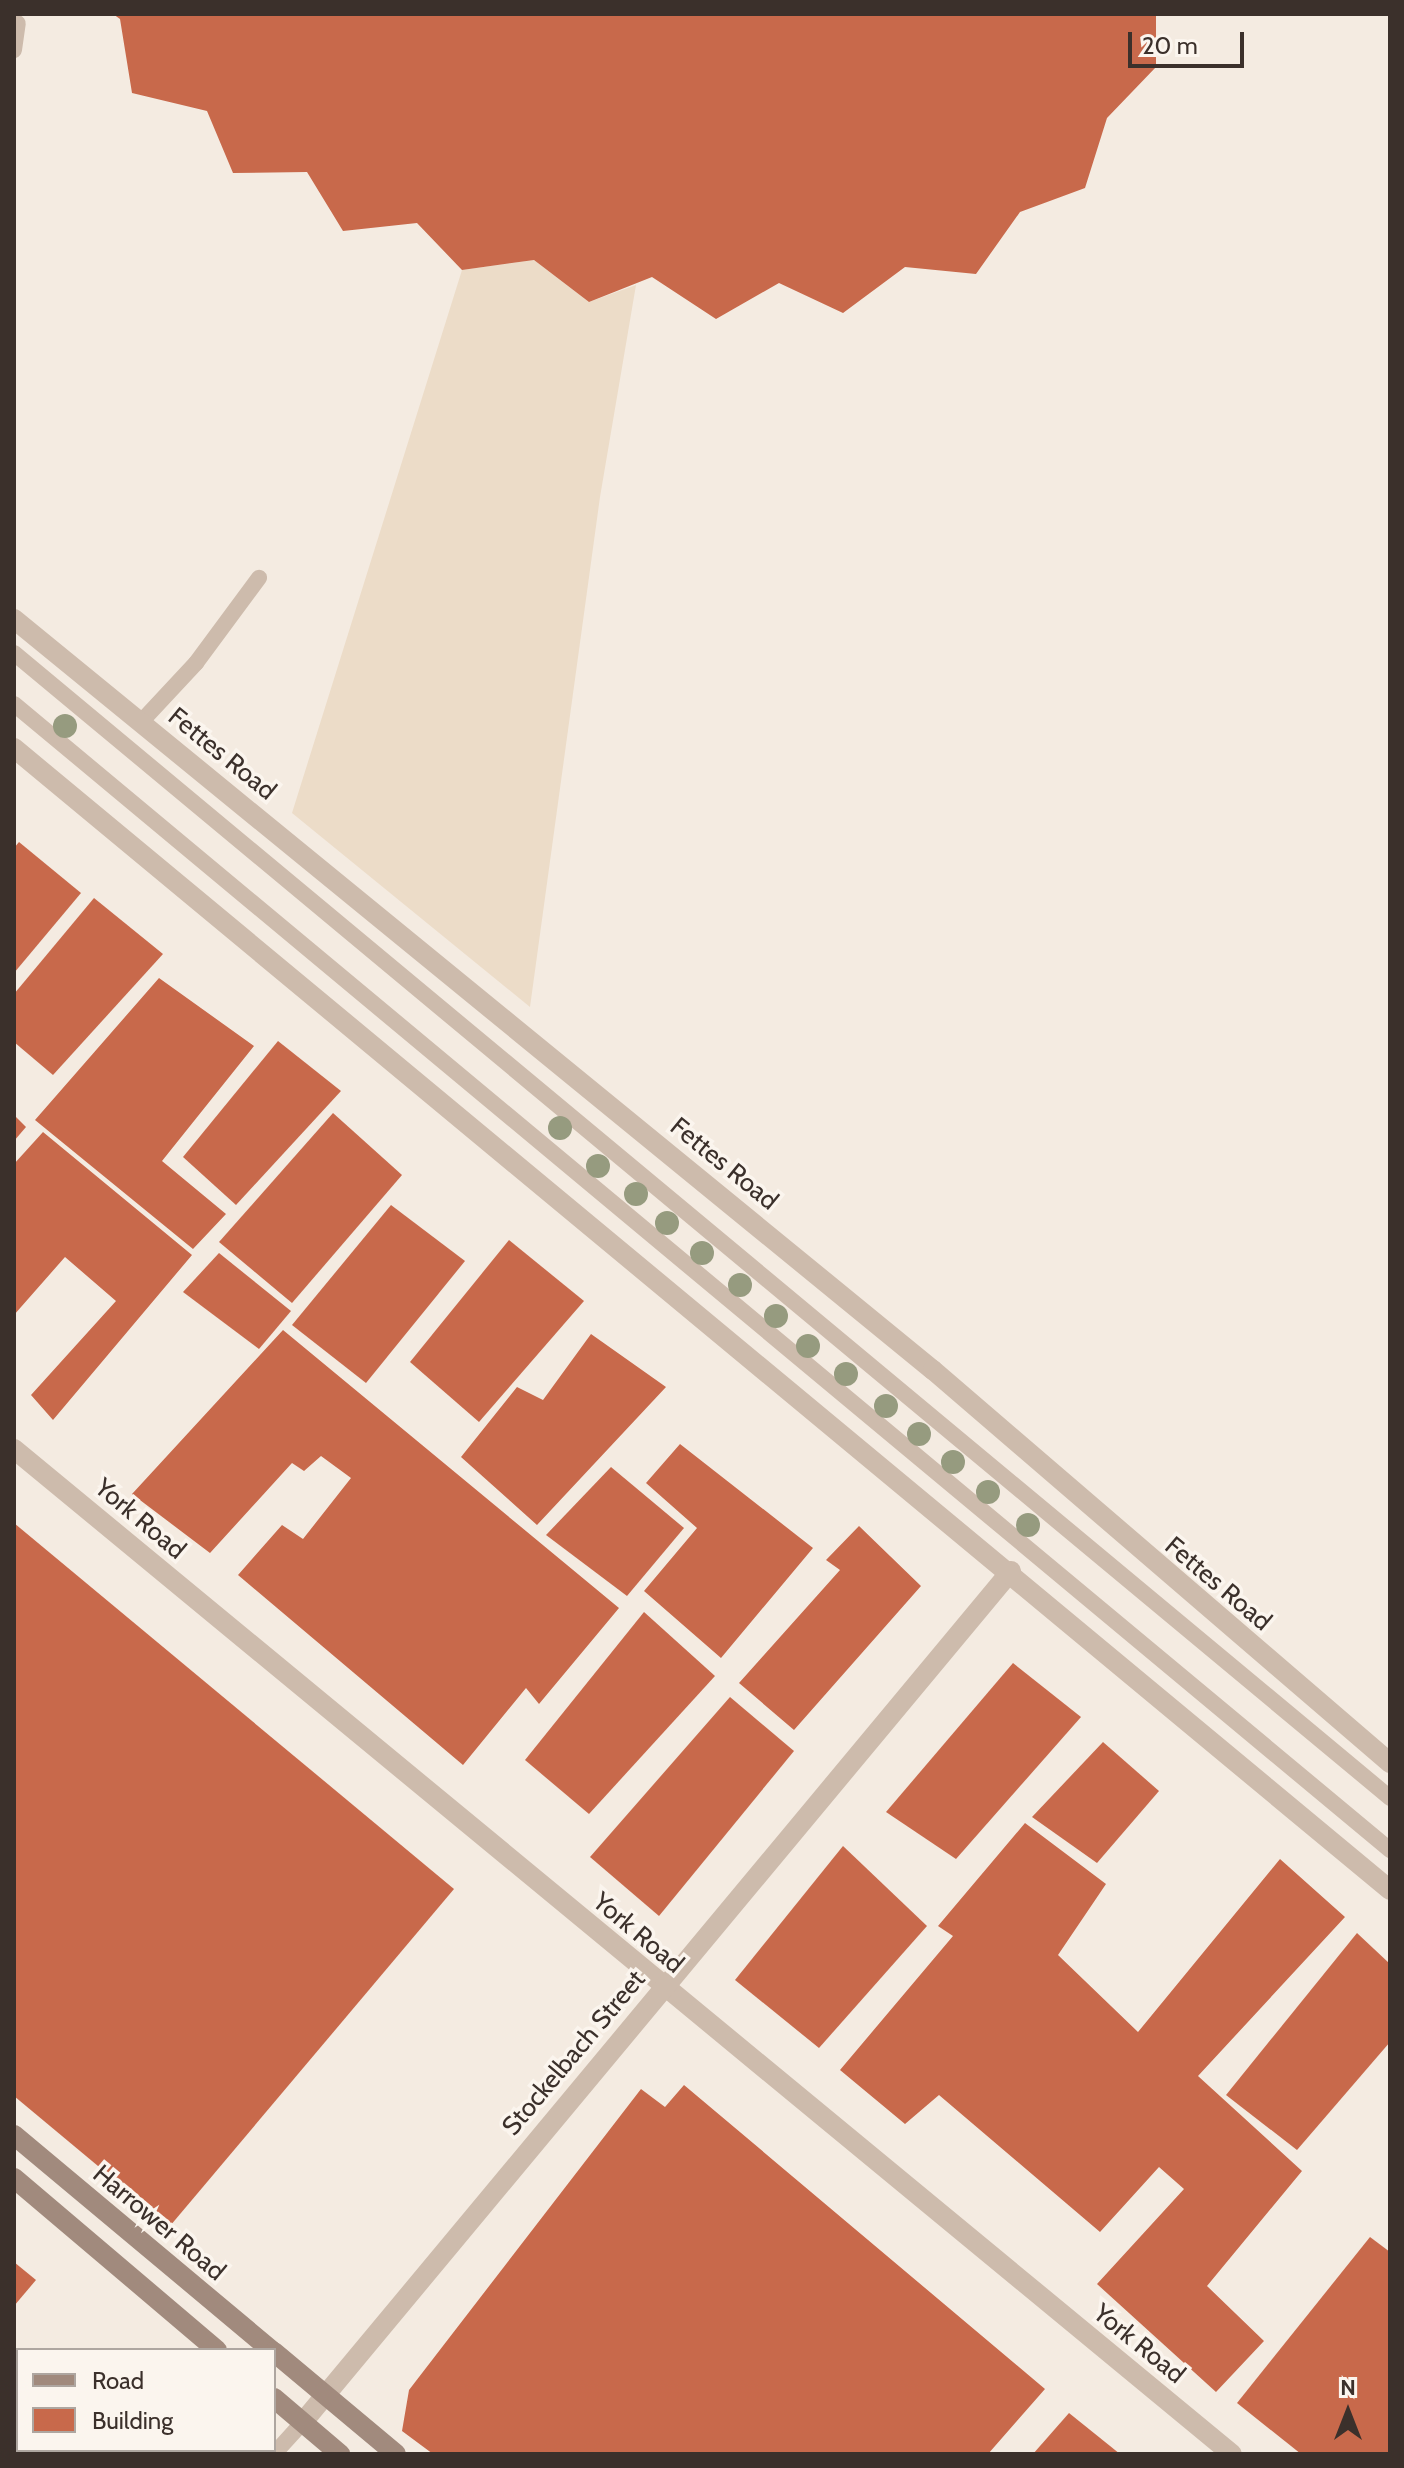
<!DOCTYPE html>
<html>
<head>
<meta charset="utf-8">
<style>
  body { margin:0 }
  #map { position:relative; width:1404px; height:2468px; overflow:hidden; background:#f4ebe1; font-family:Cabin,sans-serif }
  div>[style] { position:absolute }
  [style*='--x'] { left:calc(var(--x)*1px); top:calc(var(--y)*1px); width:calc(var(--w)*1px); rotate:calc(var(--a)*1deg) }
  .plaza>* { inset:0; background:#ecdcc8 }
  .building>* { inset:0; background:#c8694b }
  .service>* { height:16px; margin:-8px; padding:0 8px; transform-origin:8px; border-radius:8px; background:#cdbbac }
  .minor>* { height:20px; margin:-10px; padding:0 10px; transform-origin:10px; border-radius:10px; background:#cdbbac }
  .tertiary>* { height:20px; margin:-10px; padding:0 10px; transform-origin:10px; border-radius:10px; background:#cdbbac }
  .secondary>* { height:20px; margin:-10px; padding:0 10px; transform-origin:10px; border-radius:10px; background:#a18a7d }
  .trees>* { width:24px; height:24px; margin:-12px; border-radius:50%; background:#969b7f }
  span { translate:-50% -50%; white-space:nowrap; text-align:center; line-height:1.15; -webkit-text-stroke:7px #fbf5ee; paint-order:stroke }
  .street-label { font-size:26px; color:#3b302b }
  .frame { position:absolute; inset:0; border:16px solid #3b302b; pointer-events:none }
  .legend { position:absolute; left:16px; top:2348px; width:260px; height:104px; box-sizing:border-box; background:#fbf5ee; border:2px solid #aea6a0; margin:0; padding:10px 14px; list-style:none; font-size:24px; color:#3b302b }
  .legend li { display:flex; align-items:center; gap:16px; height:40px }
  .legend b { width:40px; border:2px solid #aea6a0 }
  .north { position:absolute; left:1308px; top:2372px; width:80px; height:80px; -webkit-text-stroke:6px #fbf5ee; paint-order:stroke; rotate:0deg; font-size:22px; font-weight:700; line-height:32px; text-align:center; color:#3b302b }
  .north::after { content:''; display:block; margin:auto; width:28px; height:36px; background:#3b302b; clip-path:polygon(50% 0,100% 100%,50% 72%,0 100%) }
  .scale { position:absolute; left:1128px; top:32px; width:116px; height:36px; box-sizing:border-box; border:4px solid #3b302b; border-top:0; padding-left:10px; font-size:24px; line-height:28px; white-space:nowrap; color:#3b302b; -webkit-text-stroke:6px #fbf5ee; paint-order:stroke }
</style>
</head>
<body>
<div id="map">
  <div class="plaza">
    <div style="clip-path:polygon(534px 260px,589px 302px,636px 285px,600px 497px,530px 1007px,292px 813px,462px 270px)"></div>
  </div>
  <div class="building">
    <div style="clip-path:polygon(113px 14px,1156px 14px,1156px 67px,1107px 118px,1085px 188px,1020px 212px,976px 274px,905px 267px,843px 313px,779px 283px,716px 319px,652px 277px,589px 302px,534px 260px,462px 270px,417px 223px,343px 231px,307px 172px,233px 173px,207px 111px,132px 93px,120px 19px)"></div>
    <div style="clip-path:polygon(19px 842px,81px 893px,14px 973px,14px 848px)"></div>
    <div style="clip-path:polygon(94px 898px,163px 954px,53px 1075px,14px 1042px,14px 994px)"></div>
    <div style="clip-path:polygon(159px 978px,254px 1046px,162px 1161px,226px 1214px,193px 1249px,35px 1120px)"></div>
    <div style="clip-path:polygon(278px 1041px,341px 1091px,236px 1205px,183px 1157px)"></div>
    <div style="clip-path:polygon(333px 1113px,402px 1175px,292px 1303px,219px 1242px)"></div>
    <div style="clip-path:polygon(14px 1115px,26px 1127px,14px 1141px)"></div>
    <div style="clip-path:polygon(43px 1132px,192px 1255px,53px 1420px,31px 1395px,116px 1301px,65px 1257px,14px 1315px,14px 1164px)"></div>
    <div style="clip-path:polygon(391px 1205px,465px 1261px,366px 1383px,292px 1325px)"></div>
    <div style="clip-path:polygon(509px 1240px,584px 1301px,479px 1422px,410px 1362px)"></div>
    <div style="clip-path:polygon(219px 1253px,291px 1311px,259px 1349px,183px 1292px)"></div>
    <div style="clip-path:polygon(283px 1330px,619px 1608px,539px 1704px,526px 1688px,463px 1765px,238px 1575px,282px 1525px,303px 1539px,351px 1478px,321px 1456px,304px 1471px,292px 1463px,210px 1553px,132px 1494px)"></div>
    <div style="clip-path:polygon(591px 1334px,666px 1387px,537px 1525px,461px 1457px,517px 1387px,543px 1400px)"></div>
    <div style="clip-path:polygon(680px 1444px,813px 1548px,721px 1658px,644px 1591px,697px 1528px,646px 1483px)"></div>
    <div style="clip-path:polygon(611px 1467px,684px 1528px,627px 1596px,546px 1535px)"></div>
    <div style="clip-path:polygon(14px 1523px,454px 1889px,170px 2226px,14px 2096px)"></div>
    <div style="clip-path:polygon(859px 1526px,921px 1586px,794px 1730px,739px 1683px,840px 1570px,826px 1560px)"></div>
    <div style="clip-path:polygon(644px 1612px,715px 1676px,589px 1814px,525px 1760px)"></div>
    <div style="clip-path:polygon(1013px 1663px,1081px 1717px,956px 1859px,886px 1812px)"></div>
    <div style="clip-path:polygon(730px 1697px,794px 1751px,659px 1916px,590px 1857px)"></div>
    <div style="clip-path:polygon(1103px 1742px,1159px 1791px,1097px 1863px,1032px 1817px)"></div>
    <div style="clip-path:polygon(1025px 1823px,1106px 1884px,1058px 1955px,1138px 2032px,1280px 1859px,1345px 1917px,1198px 2076px,1302px 2171px,1207px 2286px,1264px 2341px,1216px 2392px,1097px 2284px,1184px 2189px,1159px 2167px,1100px 2232px,939px 2095px,905px 2124px,840px 2070px,953px 1936px,938px 1926px)"></div>
    <div style="clip-path:polygon(843px 1846px,927px 1926px,819px 2048px,735px 1980px)"></div>
    <div style="clip-path:polygon(1357px 1933px,1390px 1964px,1390px 2042px,1297px 2150px,1226px 2095px)"></div>
    <div style="clip-path:polygon(684px 2085px,1045px 2389px,988px 2454px,433px 2454px,402px 2431px,409px 2390px,641px 2089px,665px 2107px)"></div>
    <div style="clip-path:polygon(1370px 2237px,1390px 2252px,1390px 2454px,1301px 2454px,1237px 2403px)"></div>
    <div style="clip-path:polygon(14px 2262px,36px 2280px,14px 2306px)"></div>
    <div style="clip-path:polygon(1069px 2413px,1120px 2454px,1033px 2454px)"></div>
  </div>
  <div class="service">
    <div style="--x:14;--y:50;--w:27;--a:-82"></div>
    <div style="--x:14;--y:653;--w:1790;--a:39.76"></div>
    <div style="--x:14;--y:704;--w:1791;--a:39.79"></div>
    <div style="--x:141;--y:722;--w:81;--a:-47"></div>
    <div style="--x:196;--y:663;--w:106;--a:-53.5"></div>
    <div style="--x:14;--y:2428;--w:6;--a:45"></div>
    <div style="--x:40;--y:2450;--w:6;--a:39"></div>
    <div style="--x:274;--y:2454;--w:43;--a:-47.8"></div>
  </div>
  <div class="minor">
    <div style="--x:14;--y:1449;--w:1579;--a:39.53"></div>
    <div style="--x:303;--y:2422;--w:1107;--a:-50.24"></div>
  </div>
  <div class="tertiary">
    <div style="--x:14;--y:619;--w:1187;--a:39.26"></div>
    <div style="--x:933;--y:1370;--w:603;--a:40.69"></div>
    <div style="--x:14;--y:748;--w:1788;--a:39.69"></div>
  </div>
  <div class="secondary">
    <div style="--x:14;--y:2135;--w:335;--a:39.9"></div>
    <div style="--x:14;--y:2178;--w:266;--a:40.3"></div>
    <div style="--x:274;--y:2352;--w:159;--a:39.9"></div>
    <div style="--x:274;--y:2398;--w:87;--a:40.3"></div>
  </div>
  <div class="trees">
    <div style="left:65px;top:726px"></div>
    <div style="left:560px;top:1128px"></div>
    <div style="left:598px;top:1166px"></div>
    <div style="left:636px;top:1194px"></div>
    <div style="left:667px;top:1223px"></div>
    <div style="left:702px;top:1253px"></div>
    <div style="left:740px;top:1285px"></div>
    <div style="left:776px;top:1316px"></div>
    <div style="left:808px;top:1346px"></div>
    <div style="left:846px;top:1374px"></div>
    <div style="left:886px;top:1406px"></div>
    <div style="left:919px;top:1434px"></div>
    <div style="left:953px;top:1462px"></div>
    <div style="left:988px;top:1492px"></div>
    <div style="left:1028px;top:1525px"></div>
  </div>
  <div class="street-label">
    <span style="left:222px;top:754px;rotate:39deg">Fettes Road</span>
    <span style="left:724px;top:1164px;rotate:39deg">Fettes Road</span>
    <span style="left:140px;top:1519px;rotate:40deg">York Road</span>
    <span style="left:1218px;top:1584px;rotate:40deg">Fettes Road</span>
    <span style="left:638px;top:1933px;rotate:40deg">York Road</span>
    <span style="left:574px;top:2053px;rotate:-50deg">Stockelbach Street</span>
    <span style="left:159px;top:2223px;rotate:40deg">Harrower Road</span>
    <span style="left:1139px;top:2344px;rotate:39deg">York Road</span>
  </div>
  <div class="frame"></div>
  <ul class="legend">
  <li><b style="height:10px;background:#a18a7d"></b>Road</li>
  <li><b style="height:22px;background:#c8694b"></b>Building</li>
  </ul>
  <div class="north">N</div>
  <div class="scale">20 m</div>
</div>
</body>
</html>
